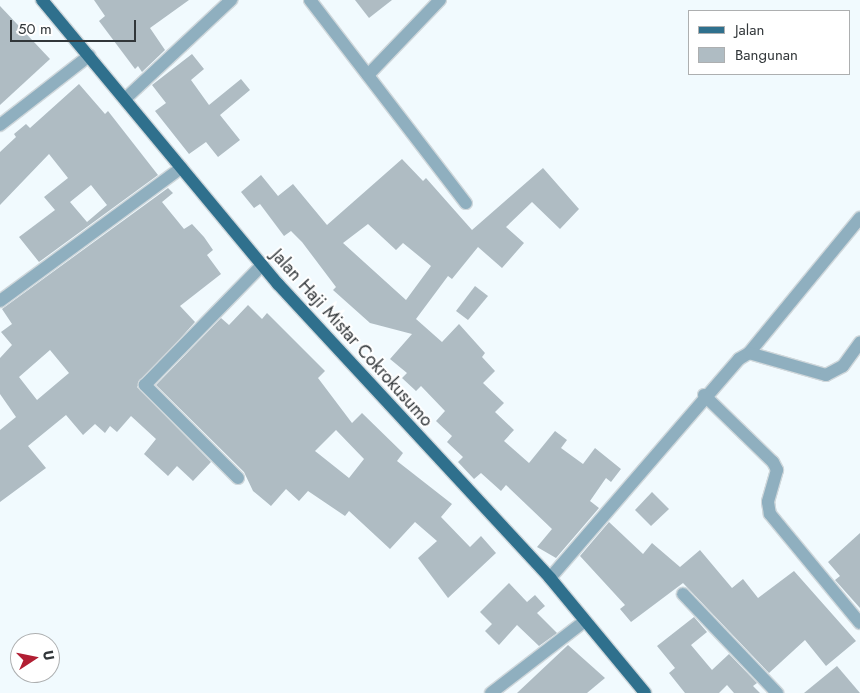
<!DOCTYPE html>
<html>
<head>
<meta charset="utf-8">
<style>
  body { margin:0 }
  #map { position:relative; width:860px; height:693px; overflow:hidden; background:#f1fafe; font-family:Jost,sans-serif }
  div>[style] { position:absolute }
  [style*='--x'] { left:calc(var(--x)*1px); top:calc(var(--y)*1px); width:calc(var(--w)*1px); rotate:calc(var(--a)*1deg) }
  .building>* { inset:0; background:#afbcc3 }
  .roads { filter:drop-shadow(1px 0 #cfd7db) drop-shadow(-1px 0 #cfd7db) drop-shadow(0 1px #cfd7db) drop-shadow(0 -1px #cfd7db) }
  .street>* { height:12px; margin:-6px; padding:0 6px; transform-origin:6px; border-radius:6px; background:#8fafbf }
  .primary>* { height:12px; margin:-6px; padding:0 6px; transform-origin:6px; border-radius:6px; background:#2f708d }
  span { translate:-50% -50%; white-space:nowrap; text-align:center; line-height:1.15; -webkit-text-stroke:4px #fff; paint-order:stroke }
  .street-label { font-size:18px; color:#32373a }
  .legend { position:absolute; left:688px; top:10px; width:162px; height:65px; box-sizing:border-box; background:#fff; border:1px solid #adafb0; margin:0; padding:6px 9px; list-style:none; font-size:15px; color:#32373a }
  .legend li { display:flex; align-items:center; gap:10px; height:25px }
  .legend b { width:25px; border:1px solid #adafb0 }
  .north { position:absolute; left:10px; top:633px; width:50px; height:50px; box-sizing:border-box; background:#fff; border:1px solid #adafb0; border-radius:50%; rotate:79deg; font-size:14px; font-weight:700; line-height:20px; text-align:center; color:#32373a }
  .north::after { content:''; display:block; margin:auto; width:18px; height:22px; background:#b11e33; clip-path:polygon(50% 0,100% 100%,50% 72%,0 100%) }
  .scale { position:absolute; left:10px; top:20px; width:126px; height:22px; box-sizing:border-box; border:2px solid #32373a; border-top:0; padding-left:6px; font-size:15px; line-height:18px; white-space:nowrap; color:#32373a; -webkit-text-stroke:4px #fff; paint-order:stroke }
</style>
</head>
<body>
<div id="map">
  <div class="building">
    <div style="clip-path:polygon(94px 0,189px 0,150px 28px,165px 50px,142px 72px,138px 66px,135px 69px,99px 21px,105px 16px)"></div>
    <div style="clip-path:polygon(355px 0,392px 0,369px 18px)"></div>
    <div style="clip-path:polygon(0 6px,50px 59px,0 105px)"></div>
    <div style="clip-path:polygon(192px 54px,204px 69px,191px 80px,209px 105px,241px 79px,250px 90px,220px 115px,240px 140px,218px 157px,206px 142px,189px 154px,155px 111px,166px 103px,152px 85px)"></div>
    <div style="clip-path:polygon(evenodd,79px 84px,105px 114px,108px 111px,158px 175px,39px 262px,19px 237px,55px 210px,44px 197px,68px 178px,49px 154px,0 205px,0 152px,16px 137px,14px 134px,26px 124px,30px 128px,79px 84px,91px 185px,107px 205px,87px 222px,70px 202px,91px 185px)"></div>
    <div style="clip-path:polygon(evenodd,402px 159px,423px 181px,426px 178px,472px 230px,543px 168px,579px 209px,560px 229px,532px 202px,506px 227px,524px 243px,502px 268px,478px 247px,452px 279px,448px 276px,416px 319px,442px 342px,459px 324px,485px 353px,482px 357px,495px 371px,483px 383px,504px 403px,495px 412px,514px 430px,504px 441px,529px 463px,555px 431px,567px 440px,561px 448px,583px 464px,595px 448px,621px 469px,611px 482px,606px 478px,590px 501px,599px 508px,556px 558px,537px 547px,552px 529px,506px 485px,501px 491px,481px 473px,474px 479px,458px 462px,463px 457px,447px 442px,452px 436px,436px 421px,445px 411px,421px 386px,416px 391px,402px 378px,407px 373px,390px 359px,412px 334px,370px 323px,333px 290px,336px 287px,302px 242px,291px 231px,284px 236px,260px 204px,254px 208px,241px 192px,261px 175px,278px 196px,293px 184px,327px 225px,402px 159px,368px 224px,396px 250px,403px 243px,431px 266px,406px 300px,343px 243px,368px 224px)"></div>
    <div style="clip-path:polygon(evenodd,168px 188px,173px 193px,162px 202px,184px 229px,192px 224px,204px 237px,213px 250px,207px 255px,221px 274px,180px 306px,195px 322px,137px 387px,211px 462px,193px 481px,177px 466px,168px 476px,144px 454px,156px 439px,131px 416px,117px 432px,110px 426px,105px 433px,95px 424px,83px 435px,66px 415px,28px 446px,46px 468px,0 502px,0 430px,16px 417px,0 394px,0 358px,12px 345px,1px 332px,12px 324px,2px 309px,168px 188px,50px 350px,69px 373px,37px 400px,19px 377px,50px 350px)"></div>
    <div style="clip-path:polygon(475px 286px,488px 296px,468px 320px,456px 311px)"></div>
    <div style="clip-path:polygon(evenodd,248px 305px,262px 319px,267px 313px,325px 371px,318px 378px,352px 423px,362px 413px,403px 453px,397px 461px,452px 504px,441px 517px,470px 547px,481px 536px,496px 553px,448px 598px,418px 558px,437px 541px,415px 522px,390px 549px,349px 511px,345px 516px,308px 491px,299px 501px,286px 489px,271px 506px,253px 491px,244px 472px,156px 385px,221px 318px,229px 325px,248px 305px,336px 430px,364px 459px,349px 478px,315px 451px,336px 430px)"></div>
    <div style="clip-path:polygon(652px 492px,669px 509px,651px 526px,635px 510px)"></div>
    <div style="clip-path:polygon(609px 522px,643px 554px,652px 543px,680px 567px,700px 550px,732px 588px,743px 579px,758px 598px,794px 571px,856px 641px,826px 666px,805px 640px,769px 673px,683px 583px,631px 622px,620px 609px,625px 605px,580px 556px)"></div>
    <div style="clip-path:polygon(860px 533px,860px 608px,835px 580px,840px 576px,828px 562px)"></div>
    <div style="clip-path:polygon(509px 583px,527px 602px,535px 595px,545px 606px,537px 613px,557px 633px,539px 646px,517px 625px,499px 645px,485px 631px,492px 624px,480px 612px)"></div>
    <div style="clip-path:polygon(694px 617px,707px 632px,691px 645px,712px 670px,729px 654px,757px 683px,753px 686px,760px 693px,734px 693px,727px 685px,719px 693px,685px 693px,669px 673px,675px 668px,657px 646px)"></div>
    <div style="clip-path:polygon(568px 645px,605px 678px,587px 693px,517px 693px)"></div>
    <div style="clip-path:polygon(837px 666px,860px 693px,804px 693px)"></div>
  </div>
  <div class="roads">
    <div class="street">
      <div style="--x:310;--y:0;--w:256;--a:52.5"></div>
      <div style="--x:368;--y:75;--w:104;--a:-46.2"></div>
      <div style="--x:126;--y:98;--w:144;--a:-43"></div>
      <div style="--x:0;--y:125;--w:113;--a:-37.8"></div>
      <div style="--x:0;--y:301;--w:225;--a:-36.3"></div>
      <div style="--x:749;--y:353;--w:175;--a:-50.6"></div>
      <div style="--x:704;--y:395;--w:96;--a:44.2"></div>
      <div style="--x:773;--y:462;--w:9;--a:63"></div>
      <div style="--x:777;--y:470;--w:33;--a:106"></div>
      <div style="--x:768;--y:502;--w:12;--a:81"></div>
      <div style="--x:770;--y:514;--w:141;--a:50.5"></div>
      <div style="--x:238;--y:478;--w:132;--a:-135"></div>
      <div style="--x:145;--y:385;--w:168;--a:-45.7"></div>
      <div style="--x:550;--y:578;--w:289;--a:-49.2"></div>
      <div style="--x:739;--y:359;--w:12;--a:-31"></div>
      <div style="--x:749;--y:353;--w:80;--a:15.9"></div>
      <div style="--x:826;--y:375;--w:19;--a:-28"></div>
      <div style="--x:843;--y:366;--w:29;--a:-54"></div>
      <div style="--x:683;--y:594;--w:137;--a:46.5"></div>
      <div style="--x:491;--y:693;--w:118;--a:-37.5"></div>
    </div>
    <div class="primary">
      <div style="--x:42;--y:0;--w:369;--a:50.3"></div>
      <div style="--x:278;--y:284;--w:401;--a:47.2"></div>
      <div style="--x:550;--y:578;--w:149;--a:50.4"></div>
    </div>
  </div>
  <div class="street-label">
    <span style="left:352px;top:338px;rotate:48deg">Jalan Haji Mistar Cokrokusumo</span>
  </div>
  <ul class="legend">
  <li><b style="height:6px;background:#2f708d"></b>Jalan</li>
  <li><b style="height:14px;background:#afbcc3"></b>Bangunan</li>
  </ul>
  <div class="north">U</div>
  <div class="scale">50 m</div>
</div>
</body>
</html>
